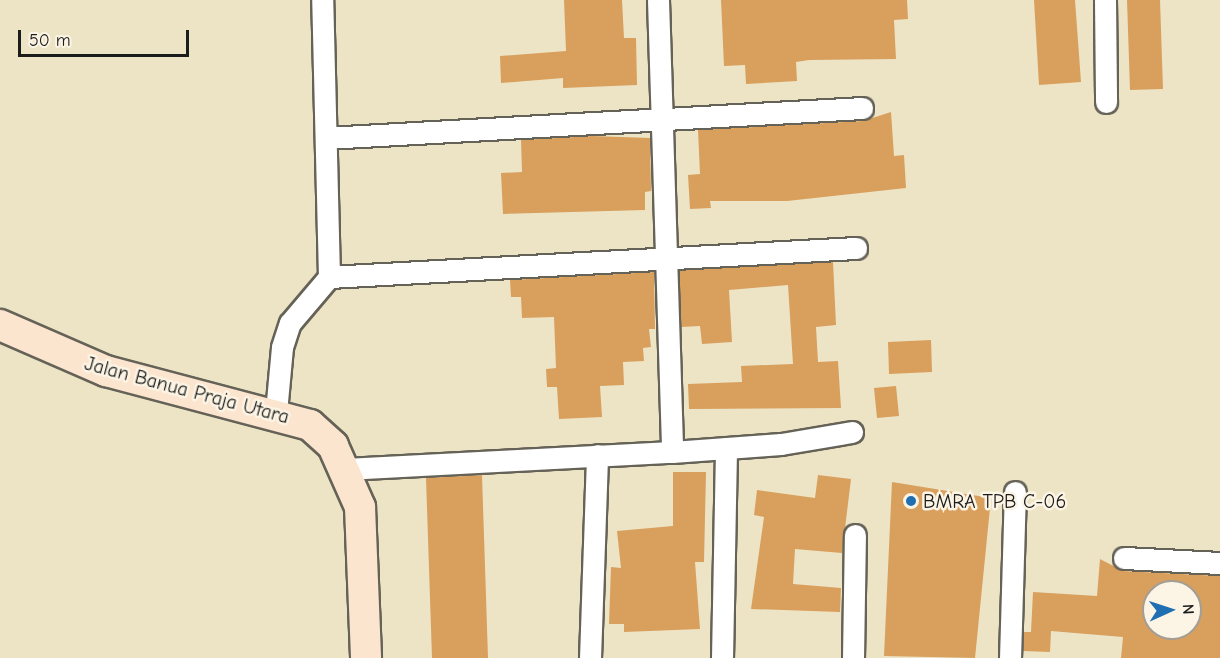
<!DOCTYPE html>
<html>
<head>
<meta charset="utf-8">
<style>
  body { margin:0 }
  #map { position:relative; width:1220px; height:658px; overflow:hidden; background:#ede4c5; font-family:"Comic Neue",sans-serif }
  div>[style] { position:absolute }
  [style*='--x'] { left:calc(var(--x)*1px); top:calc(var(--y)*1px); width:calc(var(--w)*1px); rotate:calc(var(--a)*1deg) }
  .building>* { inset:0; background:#d99f5d }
  .roads { filter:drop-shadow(2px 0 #656257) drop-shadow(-2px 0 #656257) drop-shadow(0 2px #656257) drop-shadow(0 -2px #656257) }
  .street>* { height:21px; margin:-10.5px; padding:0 10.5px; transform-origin:10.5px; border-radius:10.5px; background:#fff }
  .secondary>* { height:30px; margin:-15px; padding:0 15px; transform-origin:15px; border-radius:15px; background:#fce5cf }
  .dots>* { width:16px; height:16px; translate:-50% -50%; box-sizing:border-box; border:3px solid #fcf5e5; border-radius:50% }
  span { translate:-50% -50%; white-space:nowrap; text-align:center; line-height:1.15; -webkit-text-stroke:5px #fcf5e5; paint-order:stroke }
  .street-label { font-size:20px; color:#1c1c1c }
  .poi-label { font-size:20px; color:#1c1c1c }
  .left { translate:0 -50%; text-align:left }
  .north { position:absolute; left:1142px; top:580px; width:60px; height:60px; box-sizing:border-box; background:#fcf5e5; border:2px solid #a29e95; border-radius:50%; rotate:87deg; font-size:16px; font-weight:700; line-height:24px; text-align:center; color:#1c1c1c }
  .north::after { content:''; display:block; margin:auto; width:21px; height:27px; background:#1f6fb2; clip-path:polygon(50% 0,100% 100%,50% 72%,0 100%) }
  .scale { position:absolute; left:18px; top:30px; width:171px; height:27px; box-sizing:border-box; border:3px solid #1c1c1c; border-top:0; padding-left:8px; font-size:18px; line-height:21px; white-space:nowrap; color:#1c1c1c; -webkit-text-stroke:4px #fcf5e5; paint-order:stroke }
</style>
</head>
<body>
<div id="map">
  <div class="building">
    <div style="clip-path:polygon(564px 0,622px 0,624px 38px,636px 38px,637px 85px,563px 88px,563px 78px,501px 83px,500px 56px,566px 51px)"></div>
    <div style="clip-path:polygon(721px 0,907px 0,908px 19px,894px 20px,896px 59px,809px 60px,796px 62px,797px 81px,746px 84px,745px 65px,724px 66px)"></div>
    <div style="clip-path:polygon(1034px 0,1075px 0,1081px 82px,1039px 85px)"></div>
    <div style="clip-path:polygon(1127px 0,1160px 0,1163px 89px,1130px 90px)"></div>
    <div style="clip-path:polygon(891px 112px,894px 156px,904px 155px,906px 188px,787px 201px,710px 201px,711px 208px,690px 209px,688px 175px,700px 174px,698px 130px,863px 121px)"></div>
    <div style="clip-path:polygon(592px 136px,650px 138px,651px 191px,645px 192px,645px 210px,503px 214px,501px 173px,522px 172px,521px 140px)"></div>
    <div style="clip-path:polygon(833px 262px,836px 325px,816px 327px,818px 362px,838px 361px,841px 408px,689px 409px,688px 384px,742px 382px,741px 366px,793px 364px,788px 285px,729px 290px,732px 342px,702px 344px,700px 326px,681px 327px,679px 270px)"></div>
    <div style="clip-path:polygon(654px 272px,655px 329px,649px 329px,651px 347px,643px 348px,644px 361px,623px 362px,624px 385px,600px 386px,602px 417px,559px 419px,557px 387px,547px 387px,546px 369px,556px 368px,554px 317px,522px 318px,521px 297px,511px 297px,510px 280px)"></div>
    <div style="clip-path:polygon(931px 340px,932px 372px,889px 374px,888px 342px)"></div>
    <div style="clip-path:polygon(896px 386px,899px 416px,877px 418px,874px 388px)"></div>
    <div style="clip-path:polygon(673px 472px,706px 472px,704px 562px,695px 562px,700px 629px,624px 632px,624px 624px,609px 624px,611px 567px,621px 568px,617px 531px,673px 526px)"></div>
    <div style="clip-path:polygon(482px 475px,488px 658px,432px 658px,426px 478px)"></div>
    <div style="clip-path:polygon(818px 475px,851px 479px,842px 553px,795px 549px,793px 584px,841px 588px,840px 612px,751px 609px,764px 517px,754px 515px,757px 490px,815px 498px)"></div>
    <div style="clip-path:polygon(892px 482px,991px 498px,975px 658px,884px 656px)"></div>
    <div style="clip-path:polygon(evenodd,1100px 559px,1123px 571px,1220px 576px,1220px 658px,1121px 658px,1123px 637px,1051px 631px,1050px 652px,1023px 651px,1024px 632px,1031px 632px,1033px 592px,1097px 596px,1100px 559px,1154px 592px,1190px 592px,1190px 628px,1154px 628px,1154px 592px)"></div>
  </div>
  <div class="roads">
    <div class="street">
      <div style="--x:658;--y:0;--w:452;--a:88.2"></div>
      <div style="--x:1105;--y:0;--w:102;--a:89.4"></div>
      <div style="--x:326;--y:138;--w:537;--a:-3.2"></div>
      <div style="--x:329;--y:277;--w:528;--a:-3.15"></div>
      <div style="--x:276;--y:412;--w:65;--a:-84.7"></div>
      <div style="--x:282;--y:347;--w:25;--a:-72"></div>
      <div style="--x:290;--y:323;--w:60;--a:-49.7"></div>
      <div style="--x:329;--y:277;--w:277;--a:-91.4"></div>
      <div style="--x:345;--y:469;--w:327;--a:-3"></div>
      <div style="--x:672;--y:452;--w:109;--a:-4.2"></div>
      <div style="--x:781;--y:444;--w:72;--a:-9.6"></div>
      <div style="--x:1124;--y:558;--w:96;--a:3"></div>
      <div style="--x:590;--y:658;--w:203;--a:-88"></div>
      <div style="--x:722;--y:658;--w:210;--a:-88.9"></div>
      <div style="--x:853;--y:658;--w:123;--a:-89.1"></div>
      <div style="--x:1010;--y:658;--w:166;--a:-88.3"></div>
    </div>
    <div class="secondary">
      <div style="--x:0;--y:325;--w:116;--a:23.5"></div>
      <div style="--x:106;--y:371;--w:211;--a:14.8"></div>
      <div style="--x:310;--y:425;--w:31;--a:42"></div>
      <div style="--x:333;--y:446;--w:67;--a:66.1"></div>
      <div style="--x:360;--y:507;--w:151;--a:87.7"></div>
    </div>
  </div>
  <div class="dots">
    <div style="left:911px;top:501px;background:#1f6fb2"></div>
  </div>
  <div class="street-label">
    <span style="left:187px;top:390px;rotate:15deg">Jalan Banua Praja Utara</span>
  </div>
  <div class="poi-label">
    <span class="left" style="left:923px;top:501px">BMRA TPB C-06</span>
  </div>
  <div class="north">N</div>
  <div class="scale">50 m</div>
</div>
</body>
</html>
